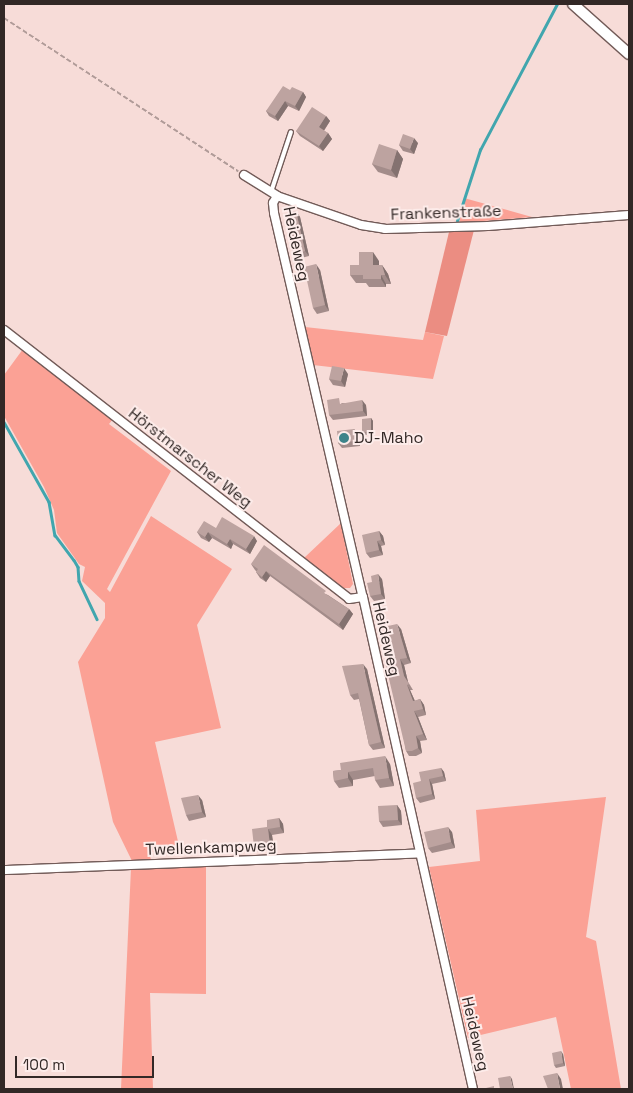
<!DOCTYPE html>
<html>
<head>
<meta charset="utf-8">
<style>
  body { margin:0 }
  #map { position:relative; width:633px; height:1093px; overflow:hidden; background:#f7dcd8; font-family:"Space Grotesk",sans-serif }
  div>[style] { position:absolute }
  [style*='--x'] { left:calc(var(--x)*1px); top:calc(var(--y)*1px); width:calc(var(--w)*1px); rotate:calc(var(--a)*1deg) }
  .green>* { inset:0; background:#fba195 }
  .forest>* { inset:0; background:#eb8d82 }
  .stream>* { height:2.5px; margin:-1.25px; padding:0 1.25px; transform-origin:1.25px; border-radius:1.25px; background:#41a6ae }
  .path>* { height:2px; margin-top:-1px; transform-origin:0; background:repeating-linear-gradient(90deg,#b09b98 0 5px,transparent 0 7.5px) }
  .roads { filter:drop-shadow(1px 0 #725b58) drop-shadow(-1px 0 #725b58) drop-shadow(0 1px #725b58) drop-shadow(0 -1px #725b58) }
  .service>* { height:4px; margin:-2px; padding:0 2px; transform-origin:2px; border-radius:2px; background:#fff }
  .minor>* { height:8px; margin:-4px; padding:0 4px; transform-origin:4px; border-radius:4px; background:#fff }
  .tertiary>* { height:10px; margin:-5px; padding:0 5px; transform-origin:5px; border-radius:5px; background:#fff }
  .wall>* { inset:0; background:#a38c8a }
  .shaded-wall>* { inset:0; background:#847270 }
  .building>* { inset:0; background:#bda3a0 }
  .dots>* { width:14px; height:14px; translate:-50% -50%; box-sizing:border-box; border:2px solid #fdecea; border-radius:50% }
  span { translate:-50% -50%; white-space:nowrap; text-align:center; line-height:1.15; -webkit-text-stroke:4px #fdecea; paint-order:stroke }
  .street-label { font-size:16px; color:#322826 }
  .poi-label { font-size:16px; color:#322826 }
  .left { translate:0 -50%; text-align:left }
  .frame { position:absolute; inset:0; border:5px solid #322826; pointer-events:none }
  .scale { position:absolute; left:15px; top:1056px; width:139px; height:22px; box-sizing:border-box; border:2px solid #322826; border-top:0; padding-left:6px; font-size:15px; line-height:18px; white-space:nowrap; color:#322826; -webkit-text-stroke:4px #fdecea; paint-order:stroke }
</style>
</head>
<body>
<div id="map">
  <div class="green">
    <div style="clip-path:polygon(464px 198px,532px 217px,459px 223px)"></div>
    <div style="clip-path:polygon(305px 327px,423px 340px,425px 332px,444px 336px,433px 379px,313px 365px)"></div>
    <div style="clip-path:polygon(23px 349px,113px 419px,109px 424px,171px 471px,107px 589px,110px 592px,151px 516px,232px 569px,197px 625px,221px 728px,155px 742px,180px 850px,149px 852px,151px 860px,132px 861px,113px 822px,78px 662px,105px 618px,105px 603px,82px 581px,85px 567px,79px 564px,57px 533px,54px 510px,44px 487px,4px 416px,4px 375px)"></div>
    <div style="clip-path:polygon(341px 523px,352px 579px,353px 584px,350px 588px,342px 588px,304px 558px)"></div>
    <div style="clip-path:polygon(606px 797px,586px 937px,596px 941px,621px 1089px,571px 1089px,556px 1017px,468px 1038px,429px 867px,480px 861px,476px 810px)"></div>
    <div style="clip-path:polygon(206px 864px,206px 994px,150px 993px,153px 1089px,121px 1089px,131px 868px)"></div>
  </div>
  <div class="forest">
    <div style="clip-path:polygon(474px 230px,447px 336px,425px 332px,449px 232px)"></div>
  </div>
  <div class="stream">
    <div style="--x:457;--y:221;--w:75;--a:-72.1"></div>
    <div style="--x:480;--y:150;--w:165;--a:-62.2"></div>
    <div style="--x:4;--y:422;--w:92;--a:60.6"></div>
    <div style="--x:49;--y:502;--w:34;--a:80"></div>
    <div style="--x:55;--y:535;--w:31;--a:53"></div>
    <div style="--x:74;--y:560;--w:8;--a:60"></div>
    <div style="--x:78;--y:567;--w:14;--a:86"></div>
    <div style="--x:79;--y:581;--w:42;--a:64.7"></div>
  </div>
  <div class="path">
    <div style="--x:4;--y:18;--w:280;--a:33.2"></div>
  </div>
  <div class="roads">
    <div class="service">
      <div style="--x:271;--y:192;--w:63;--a:-71.6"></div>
    </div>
    <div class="minor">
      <div style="--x:244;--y:175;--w:39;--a:32"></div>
      <div style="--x:277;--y:196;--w:89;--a:19"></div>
      <div style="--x:361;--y:225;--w:24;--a:9"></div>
      <div style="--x:385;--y:229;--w:103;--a:-1.7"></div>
      <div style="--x:488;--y:226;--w:141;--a:-4.5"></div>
      <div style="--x:277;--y:196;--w:8;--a:120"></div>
      <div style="--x:273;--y:203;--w:10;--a:84"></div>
      <div style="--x:274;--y:213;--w:394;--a:77"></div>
      <div style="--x:363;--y:597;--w:504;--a:77.4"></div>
      <div style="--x:4;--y:330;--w:437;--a:37.9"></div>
      <div style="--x:349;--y:599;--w:14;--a:-8"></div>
      <div style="--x:4;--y:870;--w:416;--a:-2.3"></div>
    </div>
    <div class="tertiary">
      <div style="--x:573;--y:4;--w:75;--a:41.8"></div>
    </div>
  </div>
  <div class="wall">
    <div style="clip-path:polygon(290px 90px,303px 92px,306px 97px,299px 111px,288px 106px,278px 121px,269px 116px,266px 111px)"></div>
    <div style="clip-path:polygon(326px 116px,330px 121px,324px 131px,328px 133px,332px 139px,323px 151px,300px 136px,296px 131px)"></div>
    <div style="clip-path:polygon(418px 143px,414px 154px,403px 151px,399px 145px)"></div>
    <div style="clip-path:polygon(397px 150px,403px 159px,397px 178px,378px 172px,372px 164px)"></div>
    <div style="clip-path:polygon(296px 211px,300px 217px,309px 256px,297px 259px,293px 254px)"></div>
    <div style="clip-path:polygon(379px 261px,379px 265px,382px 265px,388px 274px,391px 284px,386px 284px,386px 287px,369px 287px,366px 283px,356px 283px,350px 275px,359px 265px)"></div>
    <div style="clip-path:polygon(320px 270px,329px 311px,317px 314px,313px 308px)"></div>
    <div style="clip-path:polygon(348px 374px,345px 387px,333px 385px,329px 379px)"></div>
    <div style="clip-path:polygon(342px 403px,366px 405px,367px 416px,333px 420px,329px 415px)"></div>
    <div style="clip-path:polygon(371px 418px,373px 421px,373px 435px,364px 435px,362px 432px)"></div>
    <div style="clip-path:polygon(354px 429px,358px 435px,360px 446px,342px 448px,338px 443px)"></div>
    <div style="clip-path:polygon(216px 528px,257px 541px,250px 554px,233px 544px,231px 549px,212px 538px,209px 542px,201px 538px,197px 532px)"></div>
    <div style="clip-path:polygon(379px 531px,383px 536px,385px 545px,381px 546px,383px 555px,370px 558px,366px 553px)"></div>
    <div style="clip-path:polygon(251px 564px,328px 595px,349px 609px,353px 614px,343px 630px,270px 576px,266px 582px,260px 578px,256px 572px,257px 572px,255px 570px)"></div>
    <div style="clip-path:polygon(382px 579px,385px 599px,374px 601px,370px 596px)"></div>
    <div style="clip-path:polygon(401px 629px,411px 663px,404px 665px,408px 682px,413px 690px,410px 690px,415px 701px,420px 699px,424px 705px,426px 715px,418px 717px,427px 740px,420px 741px,422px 753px,416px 756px,409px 756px,406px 751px,391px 661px)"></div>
    <div style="clip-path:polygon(367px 669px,385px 748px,373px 750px,369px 745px,359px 699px,354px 700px,350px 695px)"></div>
    <div style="clip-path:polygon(390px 764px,394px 786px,380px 788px,375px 780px,375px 776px,353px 780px,353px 786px,339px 788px,334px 781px,333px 771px)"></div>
    <div style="clip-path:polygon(441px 768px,444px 772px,446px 781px,432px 784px,435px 799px,420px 803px,416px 798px,421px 781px)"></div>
    <div style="clip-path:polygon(202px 800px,206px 817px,189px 821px,186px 815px)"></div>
    <div style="clip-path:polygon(397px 805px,401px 811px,402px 825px,383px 827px,379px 821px)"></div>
    <div style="clip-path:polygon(279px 818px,283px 824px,284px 833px,272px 835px,274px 850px,258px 852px,254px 847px,267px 827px)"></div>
    <div style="clip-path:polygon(452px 832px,455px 848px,432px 853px,428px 848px)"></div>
    <div style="clip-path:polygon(563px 1054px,565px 1066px,556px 1068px,554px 1065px)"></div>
  </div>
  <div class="shaded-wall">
    <div style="clip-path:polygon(303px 92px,306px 97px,299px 111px,295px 106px)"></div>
    <div style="clip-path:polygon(285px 101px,288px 106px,278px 121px,275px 116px)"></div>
    <div style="clip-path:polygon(326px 116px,330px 121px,322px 133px,319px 127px)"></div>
    <div style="clip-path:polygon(328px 133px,332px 139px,323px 151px,319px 146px)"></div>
    <div style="clip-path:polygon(414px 138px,418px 143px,414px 154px,410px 149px)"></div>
    <div style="clip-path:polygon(397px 150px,403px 159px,397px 178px,391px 170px)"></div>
    <div style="clip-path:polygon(296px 211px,300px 217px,309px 256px,305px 251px)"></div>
    <div style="clip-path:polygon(373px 252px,379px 261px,379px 274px,373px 265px)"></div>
    <div style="clip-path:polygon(316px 264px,320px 270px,329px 311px,325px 305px)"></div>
    <div style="clip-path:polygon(382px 265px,388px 274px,391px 284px,385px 275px)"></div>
    <div style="clip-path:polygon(381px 275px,386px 284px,386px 287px,381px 279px)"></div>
    <div style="clip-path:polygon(344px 368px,348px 374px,345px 387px,341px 381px)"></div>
    <div style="clip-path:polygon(362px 400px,366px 405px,367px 416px,363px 411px)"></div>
    <div style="clip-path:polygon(371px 418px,373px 421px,373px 435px,371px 432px)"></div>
    <div style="clip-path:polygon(354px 429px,358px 435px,360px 446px,356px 441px)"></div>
    <div style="clip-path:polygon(379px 531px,383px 536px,385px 545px,381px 540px)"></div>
    <div style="clip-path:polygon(208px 532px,212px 538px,209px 542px,205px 537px)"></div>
    <div style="clip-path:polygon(254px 536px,257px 541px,250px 554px,246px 549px)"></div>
    <div style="clip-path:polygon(230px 539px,233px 544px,231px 549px,227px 544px)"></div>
    <div style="clip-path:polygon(377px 541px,381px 546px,383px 555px,379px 550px)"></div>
    <div style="clip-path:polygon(266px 571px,270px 576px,266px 582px,262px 577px)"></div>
    <div style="clip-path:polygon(378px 574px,382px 579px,385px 599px,381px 594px)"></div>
    <div style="clip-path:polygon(349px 609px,353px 614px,343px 630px,339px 624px)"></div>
    <div style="clip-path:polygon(397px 624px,401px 629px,411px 663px,407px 658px)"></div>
    <div style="clip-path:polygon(400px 659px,404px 665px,408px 682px,413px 690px,404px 676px)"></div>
    <div style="clip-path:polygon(363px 664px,367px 669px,385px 748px,381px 742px)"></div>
    <div style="clip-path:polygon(407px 685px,410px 690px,417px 706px,413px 701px)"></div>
    <div style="clip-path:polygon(420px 699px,424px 705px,426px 715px,423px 709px)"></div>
    <div style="clip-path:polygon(414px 711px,418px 717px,427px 740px,423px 734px)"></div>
    <div style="clip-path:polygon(416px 736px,420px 741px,422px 753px,418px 748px)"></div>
    <div style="clip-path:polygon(385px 756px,390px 764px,394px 786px,389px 778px)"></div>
    <div style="clip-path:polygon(441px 768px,444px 772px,446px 781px,443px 776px)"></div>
    <div style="clip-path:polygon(348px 772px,353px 780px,353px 786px,348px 778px)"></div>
    <div style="clip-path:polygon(429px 779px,432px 784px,435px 799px,432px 794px)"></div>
    <div style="clip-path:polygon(198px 795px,202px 800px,206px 817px,202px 812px)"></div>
    <div style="clip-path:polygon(397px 805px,401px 811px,402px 825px,398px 820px)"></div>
    <div style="clip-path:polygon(279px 818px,283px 824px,284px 833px,280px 827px)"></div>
    <div style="clip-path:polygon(448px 827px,452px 832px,455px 848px,451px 842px)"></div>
    <div style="clip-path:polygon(268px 829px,272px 835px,274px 850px,270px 845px)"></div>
    <div style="clip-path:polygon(561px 1051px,563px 1054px,565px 1066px,563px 1063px)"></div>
    <div style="clip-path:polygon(557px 1073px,561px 1079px,563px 1089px,560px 1089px)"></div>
    <div style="clip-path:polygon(510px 1076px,512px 1079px,514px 1089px,513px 1089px)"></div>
  </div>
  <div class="building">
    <div style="clip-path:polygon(283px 86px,290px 90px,292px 87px,303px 92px,295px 106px,285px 101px,275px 116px,266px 111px)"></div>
    <div style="clip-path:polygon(312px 107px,326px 116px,319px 127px,328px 133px,319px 146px,296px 131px)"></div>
    <div style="clip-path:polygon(403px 134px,414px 138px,410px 149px,399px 145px)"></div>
    <div style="clip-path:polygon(379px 144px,397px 150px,391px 170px,372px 164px)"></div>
    <div style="clip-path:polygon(296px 211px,305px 251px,293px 254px,284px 214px)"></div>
    <div style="clip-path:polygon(359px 252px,373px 252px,373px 265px,382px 265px,385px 275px,381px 275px,381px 279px,363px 279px,363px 275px,350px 275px,350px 265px,359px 265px)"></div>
    <div style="clip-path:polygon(316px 264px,325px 305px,313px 308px,304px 267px)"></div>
    <div style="clip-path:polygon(332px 366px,344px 368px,341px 381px,329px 379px)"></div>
    <div style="clip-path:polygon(339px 398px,340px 404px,362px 400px,363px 411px,329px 415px,327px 400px)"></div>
    <div style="clip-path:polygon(371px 418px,371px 432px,362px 432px,362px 419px)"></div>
    <div style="clip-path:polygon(354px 429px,356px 441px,338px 443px,337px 431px)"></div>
    <div style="clip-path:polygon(222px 517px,254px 536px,246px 549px,230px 539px,227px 544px,208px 532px,205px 537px,197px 532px,204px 521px,216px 528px)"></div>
    <div style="clip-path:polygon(379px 531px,381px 540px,377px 541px,379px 550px,366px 553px,362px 535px)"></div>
    <div style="clip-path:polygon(264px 545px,326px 591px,324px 593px,349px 609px,339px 624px,266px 571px,262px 577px,256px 572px,258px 569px,251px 564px)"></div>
    <div style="clip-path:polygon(378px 574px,381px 594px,370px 596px,367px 583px,372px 582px,371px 576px)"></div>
    <div style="clip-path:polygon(397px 624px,407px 658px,400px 659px,404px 676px,409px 684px,407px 685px,413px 701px,420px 699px,423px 709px,414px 711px,423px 734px,416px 736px,418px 748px,412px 751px,406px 751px,385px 662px,391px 661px,386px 634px,390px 633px,388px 626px)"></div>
    <div style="clip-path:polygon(363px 664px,381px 742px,369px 745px,358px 693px,350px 695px,342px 666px)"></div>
    <div style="clip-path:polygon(385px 756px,389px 778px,375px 780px,373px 768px,348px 772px,348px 778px,334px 781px,333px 771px,341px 770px,340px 763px)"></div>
    <div style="clip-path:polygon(441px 768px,443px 776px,429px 779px,432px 794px,416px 798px,413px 783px,421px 781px,419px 772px)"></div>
    <div style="clip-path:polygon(198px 795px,202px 812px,186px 815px,181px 798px)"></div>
    <div style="clip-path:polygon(397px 805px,398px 820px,379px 821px,378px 806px)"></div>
    <div style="clip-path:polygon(279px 818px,280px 827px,268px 829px,270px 845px,254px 847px,252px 829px,267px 827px,267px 820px)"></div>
    <div style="clip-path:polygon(448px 827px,451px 842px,428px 848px,424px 832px)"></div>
    <div style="clip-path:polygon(561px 1051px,563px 1063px,554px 1065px,552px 1053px)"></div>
    <div style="clip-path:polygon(557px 1073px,560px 1089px,548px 1089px,543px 1076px)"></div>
    <div style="clip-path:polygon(510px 1076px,513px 1089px,500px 1089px,498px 1078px)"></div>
    <div style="clip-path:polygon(494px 1086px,494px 1089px,482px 1089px)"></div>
  </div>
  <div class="dots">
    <div style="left:344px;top:438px;background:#3d848a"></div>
  </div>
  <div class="street-label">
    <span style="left:446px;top:213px;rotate:-2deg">Frankenstraße</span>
    <span style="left:296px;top:244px;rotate:78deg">Heideweg</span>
    <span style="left:190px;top:458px;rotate:38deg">Hörstmarscher Weg</span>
    <span style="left:386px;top:639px;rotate:77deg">Heideweg</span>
    <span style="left:211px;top:848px;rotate:-2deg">Twellenkampweg</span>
    <span style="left:475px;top:1034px;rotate:77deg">Heideweg</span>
  </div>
  <div class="poi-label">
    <span class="left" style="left:354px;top:438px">DJ-Maho</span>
  </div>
  <div class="frame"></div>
  <div class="scale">100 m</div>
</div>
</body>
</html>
